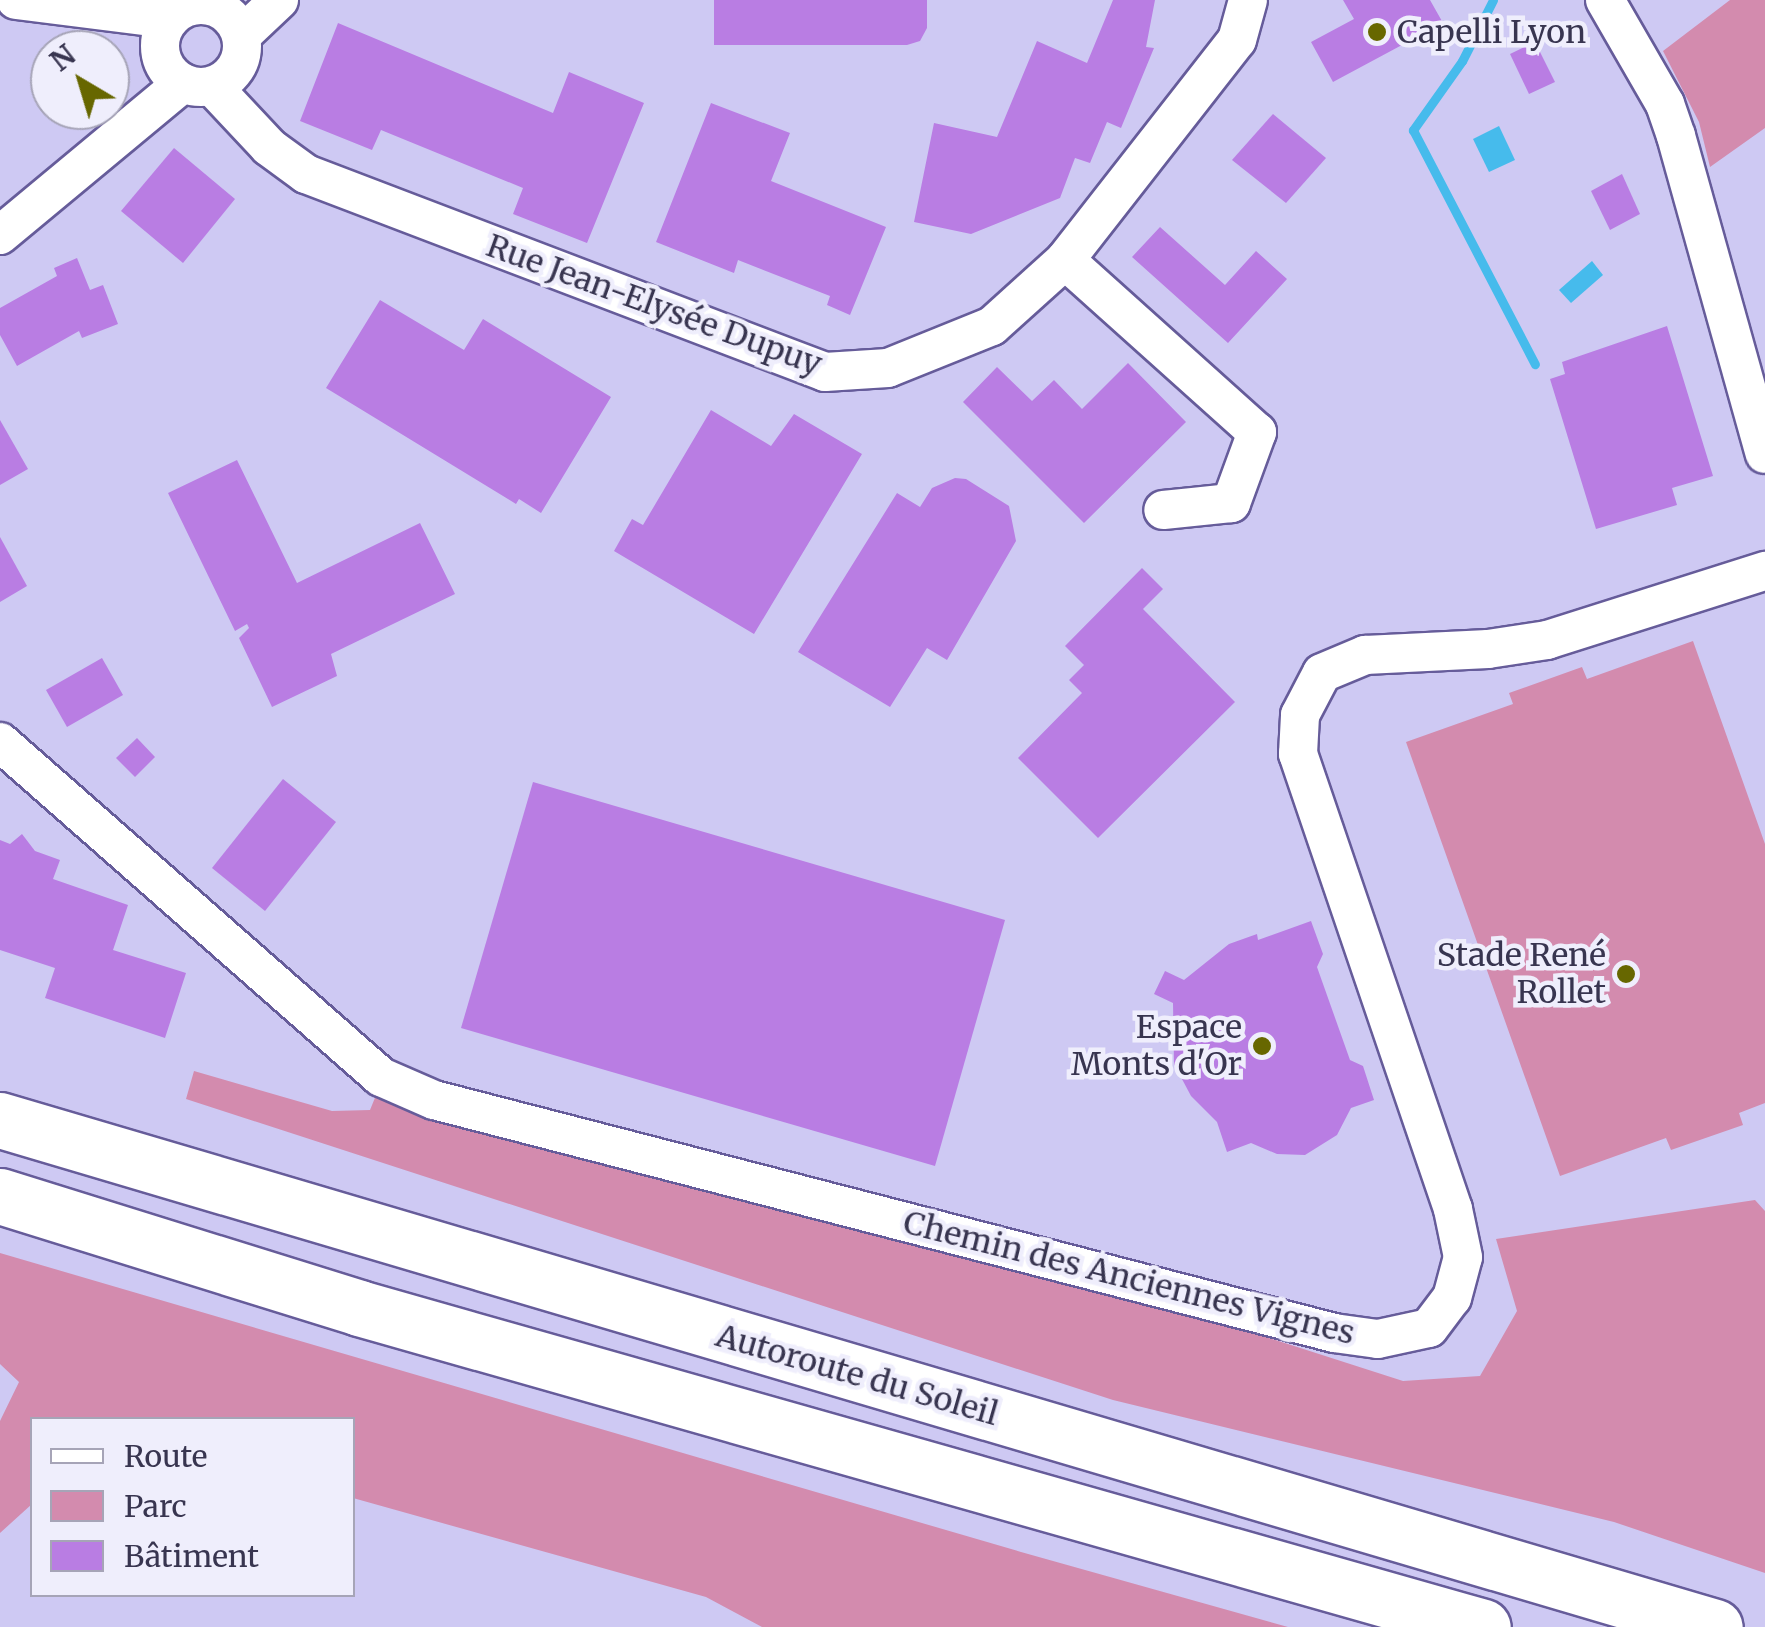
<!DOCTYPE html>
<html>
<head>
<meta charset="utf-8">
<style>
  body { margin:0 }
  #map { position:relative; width:1765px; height:1627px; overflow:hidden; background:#cec9f3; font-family:Merriweather,serif }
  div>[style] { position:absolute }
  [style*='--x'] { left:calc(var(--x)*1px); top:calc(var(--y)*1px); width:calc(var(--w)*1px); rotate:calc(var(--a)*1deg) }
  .green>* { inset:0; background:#d38bae }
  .water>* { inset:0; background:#46bbec }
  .stream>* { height:9px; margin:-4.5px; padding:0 4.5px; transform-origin:4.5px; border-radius:4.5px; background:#46bbec }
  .building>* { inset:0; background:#b97de3 }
  .roads { filter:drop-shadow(2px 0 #665c9a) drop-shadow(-2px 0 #665c9a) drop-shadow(0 2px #665c9a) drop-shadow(0 -2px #665c9a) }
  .minor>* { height:38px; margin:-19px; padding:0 19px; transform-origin:19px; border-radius:19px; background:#fff }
  .minor>.ring { margin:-19px; padding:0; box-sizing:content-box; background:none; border:38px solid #fff; border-radius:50% }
  .highway>* { height:55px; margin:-27.5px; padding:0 27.5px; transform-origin:27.5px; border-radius:27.5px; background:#fff }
  .dots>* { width:28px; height:28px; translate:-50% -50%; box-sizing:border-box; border:5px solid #efeefc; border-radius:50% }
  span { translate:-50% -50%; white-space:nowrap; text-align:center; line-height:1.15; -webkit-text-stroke:9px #efeefc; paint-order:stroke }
  .poi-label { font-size:32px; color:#383550 }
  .left { translate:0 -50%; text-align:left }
  .right { translate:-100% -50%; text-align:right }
  .street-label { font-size:32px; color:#383550 }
  .legend { position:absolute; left:30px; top:1417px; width:325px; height:180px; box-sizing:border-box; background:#efeefc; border:2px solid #a6a4b7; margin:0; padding:12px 18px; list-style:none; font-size:30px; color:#383550 }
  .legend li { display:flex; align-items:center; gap:20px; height:50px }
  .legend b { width:50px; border:2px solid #a6a4b7 }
  .north { position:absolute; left:30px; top:30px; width:100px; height:100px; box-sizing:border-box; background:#efeefc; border:2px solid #a6a4b7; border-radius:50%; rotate:322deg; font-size:28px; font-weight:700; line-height:40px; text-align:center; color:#383550 }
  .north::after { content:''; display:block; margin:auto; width:35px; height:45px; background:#676700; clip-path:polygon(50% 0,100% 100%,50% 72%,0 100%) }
</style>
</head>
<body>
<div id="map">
  <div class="green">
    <div style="clip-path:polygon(1730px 0,1765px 0,1765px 128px,1710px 167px,1699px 122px,1663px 51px)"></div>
    <div style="clip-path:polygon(1693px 641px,1765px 844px,1765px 1103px,1739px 1113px,1743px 1125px,1671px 1150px,1666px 1138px,1560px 1176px,1406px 742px,1513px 704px,1509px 693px,1582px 667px,1587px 679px)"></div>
    <div style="clip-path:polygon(194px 1071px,332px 1111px,370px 1110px,379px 1088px,1060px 1271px,1403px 1381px,1480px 1376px,1517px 1311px,1496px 1239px,1755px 1200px,1765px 1211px,1765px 1573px,1614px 1522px,1113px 1400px,186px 1099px)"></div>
    <div style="clip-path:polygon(0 1253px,1021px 1552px,1288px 1627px,762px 1627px,706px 1597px,353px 1498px,352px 1420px,32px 1420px,32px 1504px,0 1533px,0 1421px,19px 1382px,0 1364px)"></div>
  </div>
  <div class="water">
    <div style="clip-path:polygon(1499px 126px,1515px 160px,1489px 172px,1473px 139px)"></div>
    <div style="clip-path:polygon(1592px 261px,1603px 275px,1571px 303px,1559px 290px)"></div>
  </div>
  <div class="stream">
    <div style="--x:1493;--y:0;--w:68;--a:116.9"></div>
    <div style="--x:1462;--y:61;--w:85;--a:125.4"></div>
    <div style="--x:1413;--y:130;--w:264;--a:62.5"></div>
  </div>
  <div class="building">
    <div style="clip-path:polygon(714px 0,927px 0,927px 28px,920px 41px,907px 45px,714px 45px)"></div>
    <div style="clip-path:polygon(1113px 0,1155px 0,1146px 47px,1154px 48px,1121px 128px,1107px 122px,1090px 163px,1075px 158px,1060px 198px,971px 234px,914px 222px,934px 123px,997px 137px,1037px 41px,1087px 63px)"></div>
    <div style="clip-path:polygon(1343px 0,1430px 0,1443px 23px,1333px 82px,1311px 42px,1354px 19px)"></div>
    <div style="clip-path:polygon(338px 23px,553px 113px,569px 72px,644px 103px,587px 243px,513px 214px,523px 188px,381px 130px,372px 150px,300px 121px)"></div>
    <div style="clip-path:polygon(1535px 42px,1555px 82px,1529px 94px,1510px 54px)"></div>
    <div style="clip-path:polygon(711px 103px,790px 133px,771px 181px,886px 227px,850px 315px,827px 305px,830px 296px,738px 260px,734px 273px,656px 242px)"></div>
    <div style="clip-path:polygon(1273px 114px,1326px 158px,1286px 203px,1232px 160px)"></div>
    <div style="clip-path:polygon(174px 148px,235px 199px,183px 263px,121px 211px)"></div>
    <div style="clip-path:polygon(1622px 174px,1640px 214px,1610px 230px,1591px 191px)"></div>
    <div style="clip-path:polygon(1160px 227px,1225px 285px,1256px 251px,1287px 279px,1228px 343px,1132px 257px)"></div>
    <div style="clip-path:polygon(77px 258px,90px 290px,103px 285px,118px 324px,82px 338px,79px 331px,17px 366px,0 335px,0 308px,57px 276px,54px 268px)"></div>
    <div style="clip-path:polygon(380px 300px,464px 350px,483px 319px,611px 397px,541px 513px,519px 499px,516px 504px,326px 388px)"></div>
    <div style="clip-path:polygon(1667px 326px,1713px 476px,1672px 488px,1677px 505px,1596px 529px,1550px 379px,1565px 374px,1562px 362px)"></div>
    <div style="clip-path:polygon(1128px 363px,1186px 422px,1084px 523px,963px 402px,997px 367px,1032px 401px,1054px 380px,1082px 409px)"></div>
    <div style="clip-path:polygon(711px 410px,771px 446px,794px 414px,862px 454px,754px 634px,614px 551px,632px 519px,643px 525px)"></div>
    <div style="clip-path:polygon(0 420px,28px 469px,0 485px)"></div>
    <div style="clip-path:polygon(237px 460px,297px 583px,420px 523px,455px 594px,331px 654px,337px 676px,272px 707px,239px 638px,249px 628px,247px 624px,235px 631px,168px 493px)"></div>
    <div style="clip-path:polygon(955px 478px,966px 479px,1009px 506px,1016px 541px,947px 660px,927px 648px,890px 707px,798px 652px,897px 493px,920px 507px,932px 488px)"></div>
    <div style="clip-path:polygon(0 537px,27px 586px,0 602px)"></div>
    <div style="clip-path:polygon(1142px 568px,1163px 589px,1143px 609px,1235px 702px,1098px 838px,1018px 758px,1082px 693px,1069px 680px,1084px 665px,1065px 646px)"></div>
    <div style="clip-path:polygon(102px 658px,123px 695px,67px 727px,46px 690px)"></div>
    <div style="clip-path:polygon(137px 738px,155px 757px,135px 777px,116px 758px)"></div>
    <div style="clip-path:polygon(283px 779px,336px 822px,265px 911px,212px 868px)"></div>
    <div style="clip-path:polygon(533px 782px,1005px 920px,935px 1166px,461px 1028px)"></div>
    <div style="clip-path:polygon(22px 834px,35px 851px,60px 860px,53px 879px,128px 905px,113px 950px,186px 973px,165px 1038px,45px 998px,55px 968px,0 950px,0 840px,10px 844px)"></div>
    <div style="clip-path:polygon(1311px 921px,1323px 954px,1317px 967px,1350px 1060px,1363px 1066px,1374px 1100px,1351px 1108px,1337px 1135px,1305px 1155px,1277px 1154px,1251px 1143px,1227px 1152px,1217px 1122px,1191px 1096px,1174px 1064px,1173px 1003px,1154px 994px,1165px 971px,1184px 980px,1229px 944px,1257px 934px,1258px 940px)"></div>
  </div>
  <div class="roads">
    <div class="minor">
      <div style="--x:16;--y:0;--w:154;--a:7.1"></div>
      <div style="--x:1605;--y:0;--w:120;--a:60"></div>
      <div style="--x:1665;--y:104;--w:34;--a:71"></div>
      <div style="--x:1676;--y:136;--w:330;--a:74.4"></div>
      <div class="ring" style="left:160px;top:5px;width:44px;height:44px"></div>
      <div style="--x:242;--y:35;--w:51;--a:-43.4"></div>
      <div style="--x:212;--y:86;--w:83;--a:46.9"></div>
      <div style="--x:269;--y:147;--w:46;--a:36.1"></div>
      <div style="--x:306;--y:174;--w:555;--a:20.88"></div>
      <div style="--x:825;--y:372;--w:63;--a:-3.6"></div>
      <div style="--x:888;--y:368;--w:112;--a:-22"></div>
      <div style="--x:992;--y:326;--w:98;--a:-42.1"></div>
      <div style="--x:1065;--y:260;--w:279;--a:-52"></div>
      <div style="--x:1237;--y:40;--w:41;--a:-74.6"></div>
      <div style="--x:0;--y:235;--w:238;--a:-39.7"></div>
      <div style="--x:1065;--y:260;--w:258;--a:41.9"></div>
      <div style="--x:1257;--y:432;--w:76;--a:110.1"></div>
      <div style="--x:1231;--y:503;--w:68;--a:174.1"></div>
      <div style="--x:0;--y:742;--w:507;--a:41.32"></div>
      <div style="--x:381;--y:1077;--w:58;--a:23.5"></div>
      <div style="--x:434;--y:1100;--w:930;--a:14.51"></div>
      <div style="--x:1334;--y:1333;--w:44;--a:7.8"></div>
      <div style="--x:1378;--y:1339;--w:52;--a:-12.2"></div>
      <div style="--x:1429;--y:1328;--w:38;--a:-53"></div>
      <div style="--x:1452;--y:1298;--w:42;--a:-75"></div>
      <div style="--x:1463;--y:1257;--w:49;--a:-101.8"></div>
      <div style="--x:1453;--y:1209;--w:481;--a:-108.8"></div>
      <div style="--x:1298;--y:754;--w:39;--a:-87"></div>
      <div style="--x:1300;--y:715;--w:47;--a:-62.4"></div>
      <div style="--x:1322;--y:673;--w:47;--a:-22.7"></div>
      <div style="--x:1365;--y:655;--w:123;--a:-2.8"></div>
      <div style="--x:1488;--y:649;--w:60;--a:-8.7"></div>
      <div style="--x:1547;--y:640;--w:229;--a:-17.6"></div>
    </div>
    <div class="highway">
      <div style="--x:0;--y:1120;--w:1788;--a:16.47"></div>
      <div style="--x:0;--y:1196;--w:376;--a:17.3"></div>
      <div style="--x:359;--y:1308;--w:1168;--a:15.84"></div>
    </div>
  </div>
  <div class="dots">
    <div style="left:1377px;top:32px;background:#676700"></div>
    <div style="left:1626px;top:974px;background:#676700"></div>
    <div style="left:1262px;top:1046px;background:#676700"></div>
  </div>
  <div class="poi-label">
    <span class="left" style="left:1397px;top:32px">Capelli Lyon</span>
    <span class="right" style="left:1606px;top:974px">Stade René<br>Rollet</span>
    <span class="right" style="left:1242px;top:1046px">Espace<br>Monts d'Or</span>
  </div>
  <div class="street-label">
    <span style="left:654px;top:305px;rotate:20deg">Rue Jean-Elysée Dupuy</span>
    <span style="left:1129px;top:1278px;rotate:14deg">Chemin des Anciennes Vignes</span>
    <span style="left:857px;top:1375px;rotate:16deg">Autoroute du Soleil</span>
  </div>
  <ul class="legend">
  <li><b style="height:12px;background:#fff"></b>Route</li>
  <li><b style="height:28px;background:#d38bae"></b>Parc</li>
  <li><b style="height:28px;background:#b97de3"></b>Bâtiment</li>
  </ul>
  <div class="north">N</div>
</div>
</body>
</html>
